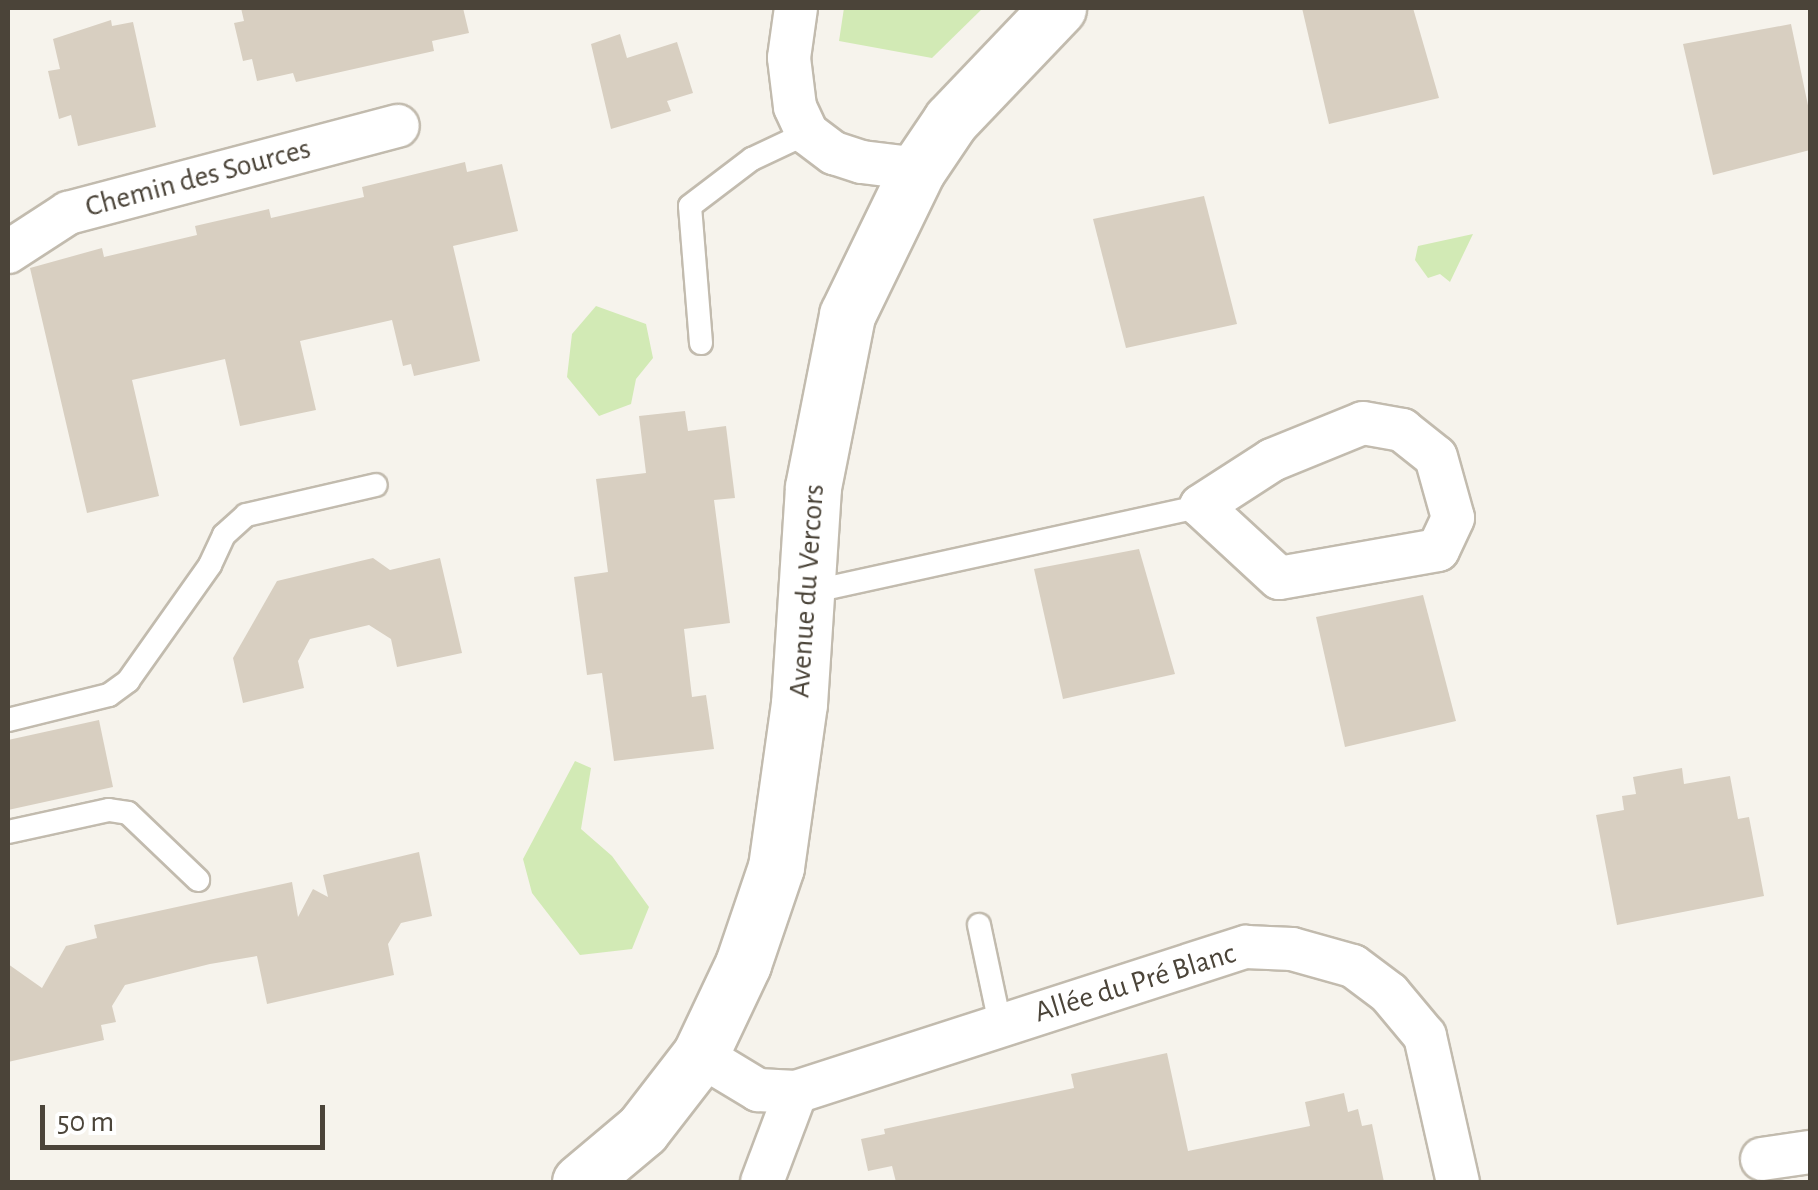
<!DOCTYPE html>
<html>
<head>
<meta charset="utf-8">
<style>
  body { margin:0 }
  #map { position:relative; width:1818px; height:1190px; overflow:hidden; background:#f6f3ec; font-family:"Alegreya Sans",sans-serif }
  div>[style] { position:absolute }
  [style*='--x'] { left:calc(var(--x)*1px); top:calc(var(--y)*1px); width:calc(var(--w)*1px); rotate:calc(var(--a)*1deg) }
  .green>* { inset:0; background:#d2eab5 }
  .building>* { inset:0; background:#d8cfc1 }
  .roads { filter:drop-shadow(2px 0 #c2bbae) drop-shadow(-2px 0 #c2bbae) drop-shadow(0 2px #c2bbae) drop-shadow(0 -2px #c2bbae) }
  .service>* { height:22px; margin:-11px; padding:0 11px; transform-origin:11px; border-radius:11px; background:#fff }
  .minor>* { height:42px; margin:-21px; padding:0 21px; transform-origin:21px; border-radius:21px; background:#fff }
  .tertiary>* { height:55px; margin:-27.5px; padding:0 27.5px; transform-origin:27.5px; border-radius:27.5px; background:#fff }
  span { translate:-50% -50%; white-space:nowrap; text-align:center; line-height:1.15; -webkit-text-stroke:8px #fff; paint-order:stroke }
  .street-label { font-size:30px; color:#4b4439 }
  .frame { position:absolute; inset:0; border:10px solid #4b4439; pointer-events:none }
  .scale { position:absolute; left:40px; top:1105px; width:285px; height:45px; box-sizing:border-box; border:5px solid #4b4439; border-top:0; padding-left:12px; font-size:30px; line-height:35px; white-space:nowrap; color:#4b4439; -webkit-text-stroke:8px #fff; paint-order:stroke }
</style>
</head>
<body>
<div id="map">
  <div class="green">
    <div style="clip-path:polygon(844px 8px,983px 8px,932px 58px,839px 41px)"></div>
    <div style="clip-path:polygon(1473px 234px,1450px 282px,1440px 274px,1428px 278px,1415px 260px,1418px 246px)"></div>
    <div style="clip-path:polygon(596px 306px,646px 324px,653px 358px,636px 379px,631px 404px,599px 416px,567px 377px,572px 334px)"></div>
    <div style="clip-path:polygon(575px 761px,591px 768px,581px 829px,612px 856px,649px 907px,632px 949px,580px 955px,532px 893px,523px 859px)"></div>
  </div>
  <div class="building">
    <div style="clip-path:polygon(241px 8px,463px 8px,469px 33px,432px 41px,434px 51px,296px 82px,293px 73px,257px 81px,252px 59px,243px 61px,234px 23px,244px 21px)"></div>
    <div style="clip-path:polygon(1302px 8px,1413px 8px,1439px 98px,1329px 124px)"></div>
    <div style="clip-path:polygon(111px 20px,112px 26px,133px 22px,156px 127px,78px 146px,71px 115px,59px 119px,48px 71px,60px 69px,53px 39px)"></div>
    <div style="clip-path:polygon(1791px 24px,1810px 115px,1810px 150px,1713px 175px,1683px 44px)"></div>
    <div style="clip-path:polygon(620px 34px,627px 58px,677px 42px,693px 93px,667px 101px,671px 111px,611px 129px,591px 44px)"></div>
    <div style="clip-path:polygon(465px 162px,467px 172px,502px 164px,518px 231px,453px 246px,480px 361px,414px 376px,411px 364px,403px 366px,392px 320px,300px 341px,316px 410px,240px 426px,225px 359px,132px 380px,159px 496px,87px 513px,30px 268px,102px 248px,104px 257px,197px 235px,195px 226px,269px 209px,271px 218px,364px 197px,362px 187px)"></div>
    <div style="clip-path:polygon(1204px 196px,1237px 324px,1126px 348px,1093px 219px)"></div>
    <div style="clip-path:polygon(685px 411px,688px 431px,726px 426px,735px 498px,714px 500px,730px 623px,684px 629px,692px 697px,706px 695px,714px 749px,614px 761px,602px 673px,587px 675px,574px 577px,608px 572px,596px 479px,646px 473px,639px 416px)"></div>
    <div style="clip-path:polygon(1139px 549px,1175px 674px,1063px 699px,1034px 569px)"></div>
    <div style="clip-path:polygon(373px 558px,390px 570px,440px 558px,462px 653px,397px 667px,391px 639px,369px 625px,310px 639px,298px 661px,304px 688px,243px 703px,233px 658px,277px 581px)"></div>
    <div style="clip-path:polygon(1423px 595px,1456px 721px,1345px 747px,1316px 617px)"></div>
    <div style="clip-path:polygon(99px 720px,113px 787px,8px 810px,8px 740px)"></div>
    <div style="clip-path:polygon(1682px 768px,1684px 784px,1730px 776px,1738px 819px,1749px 817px,1764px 896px,1617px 925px,1596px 815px,1624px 810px,1622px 796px,1636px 794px,1633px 777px)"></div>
    <div style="clip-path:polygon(419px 852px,432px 916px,401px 923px,388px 944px,394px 975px,267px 1004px,257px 956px,210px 964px,125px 985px,112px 1006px,116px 1022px,101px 1025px,104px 1040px,8px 1062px,8px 964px,42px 988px,66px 946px,97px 938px,94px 925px,292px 882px,298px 917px,313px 889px,328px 897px,323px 875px)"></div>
    <div style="clip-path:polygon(1167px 1053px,1188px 1151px,1310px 1126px,1305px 1102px,1344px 1093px,1348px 1112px,1358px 1109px,1362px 1126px,1372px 1124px,1384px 1182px,896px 1182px,892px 1166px,868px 1171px,861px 1139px,885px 1134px,884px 1129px,1074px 1088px,1071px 1074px)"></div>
  </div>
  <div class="roads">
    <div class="service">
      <div style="--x:701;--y:343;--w:137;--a:-94.6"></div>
      <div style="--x:690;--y:206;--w:78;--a:-37.2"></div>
      <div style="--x:752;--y:159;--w:61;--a:-25.3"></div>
      <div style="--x:806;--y:593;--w:404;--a:-12.4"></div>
      <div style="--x:8;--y:720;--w:104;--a:-13.9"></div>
      <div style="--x:109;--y:695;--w:24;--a:-36"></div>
      <div style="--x:128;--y:681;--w:142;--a:-54.7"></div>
      <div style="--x:210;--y:565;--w:33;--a:-65"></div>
      <div style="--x:224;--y:535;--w:30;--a:-42"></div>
      <div style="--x:246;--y:515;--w:133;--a:-13"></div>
      <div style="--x:8;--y:832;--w:103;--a:-12.3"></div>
      <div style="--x:109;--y:810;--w:19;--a:9"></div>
      <div style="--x:128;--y:813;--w:97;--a:43.7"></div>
      <div style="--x:979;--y:925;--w:101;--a:78"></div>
    </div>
    <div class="minor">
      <div style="--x:796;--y:8;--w:50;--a:98"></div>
      <div style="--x:789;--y:58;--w:49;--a:83"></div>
      <div style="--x:795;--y:107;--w:29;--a:65"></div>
      <div style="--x:807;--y:133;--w:34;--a:37"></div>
      <div style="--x:834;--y:153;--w:29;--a:18"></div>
      <div style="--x:862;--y:162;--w:56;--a:7.1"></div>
      <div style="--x:8;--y:252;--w:72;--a:-33"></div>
      <div style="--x:68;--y:213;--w:341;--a:-14.8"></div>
      <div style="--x:1363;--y:423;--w:40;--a:10"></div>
      <div style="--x:1402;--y:430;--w:43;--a:38.5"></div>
      <div style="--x:1436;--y:457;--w:63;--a:74.4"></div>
      <div style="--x:1453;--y:518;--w:35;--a:115"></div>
      <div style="--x:1438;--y:550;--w:161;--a:170"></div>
      <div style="--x:1279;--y:578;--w:106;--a:-137.3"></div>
      <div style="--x:1201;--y:506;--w:85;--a:-32.9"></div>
      <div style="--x:1272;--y:460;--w:98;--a:-22.1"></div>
      <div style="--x:700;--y:1055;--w:68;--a:31.1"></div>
      <div style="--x:758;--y:1090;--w:38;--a:3"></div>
      <div style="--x:796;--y:1092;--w:473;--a:-17.9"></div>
      <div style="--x:1246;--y:947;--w:46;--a:2.5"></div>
      <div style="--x:1292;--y:949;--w:63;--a:15.6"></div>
      <div style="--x:1353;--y:966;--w:45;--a:36.9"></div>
      <div style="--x:1389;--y:993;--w:56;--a:50.1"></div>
      <div style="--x:1425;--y:1036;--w:150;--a:77.3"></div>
      <div style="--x:1762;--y:1159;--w:49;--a:-8.3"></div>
      <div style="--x:762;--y:1182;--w:96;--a:-69.3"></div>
    </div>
    <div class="tertiary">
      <div style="--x:580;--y:1182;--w:81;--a:-40"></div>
      <div style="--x:642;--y:1130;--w:95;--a:-52.3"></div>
      <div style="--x:700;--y:1055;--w:101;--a:-64.7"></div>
      <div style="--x:743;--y:964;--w:102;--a:-71.2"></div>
      <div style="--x:776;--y:867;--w:165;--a:-82"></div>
      <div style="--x:799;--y:704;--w:217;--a:-86.3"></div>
      <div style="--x:813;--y:487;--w:175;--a:-78.8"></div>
      <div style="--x:847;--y:315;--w:162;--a:-64.1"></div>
      <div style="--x:918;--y:169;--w:59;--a:-56"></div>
      <div style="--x:951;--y:120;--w:155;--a:-46.3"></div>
    </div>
  </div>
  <div class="street-label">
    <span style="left:198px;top:178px;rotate:-15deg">Chemin des Sources</span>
    <span style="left:807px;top:591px;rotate:-86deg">Avenue du Vercors</span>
    <span style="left:1135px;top:983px;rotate:-17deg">Allée du Pré Blanc</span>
  </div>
  <div class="frame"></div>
  <div class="scale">50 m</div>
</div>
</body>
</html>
